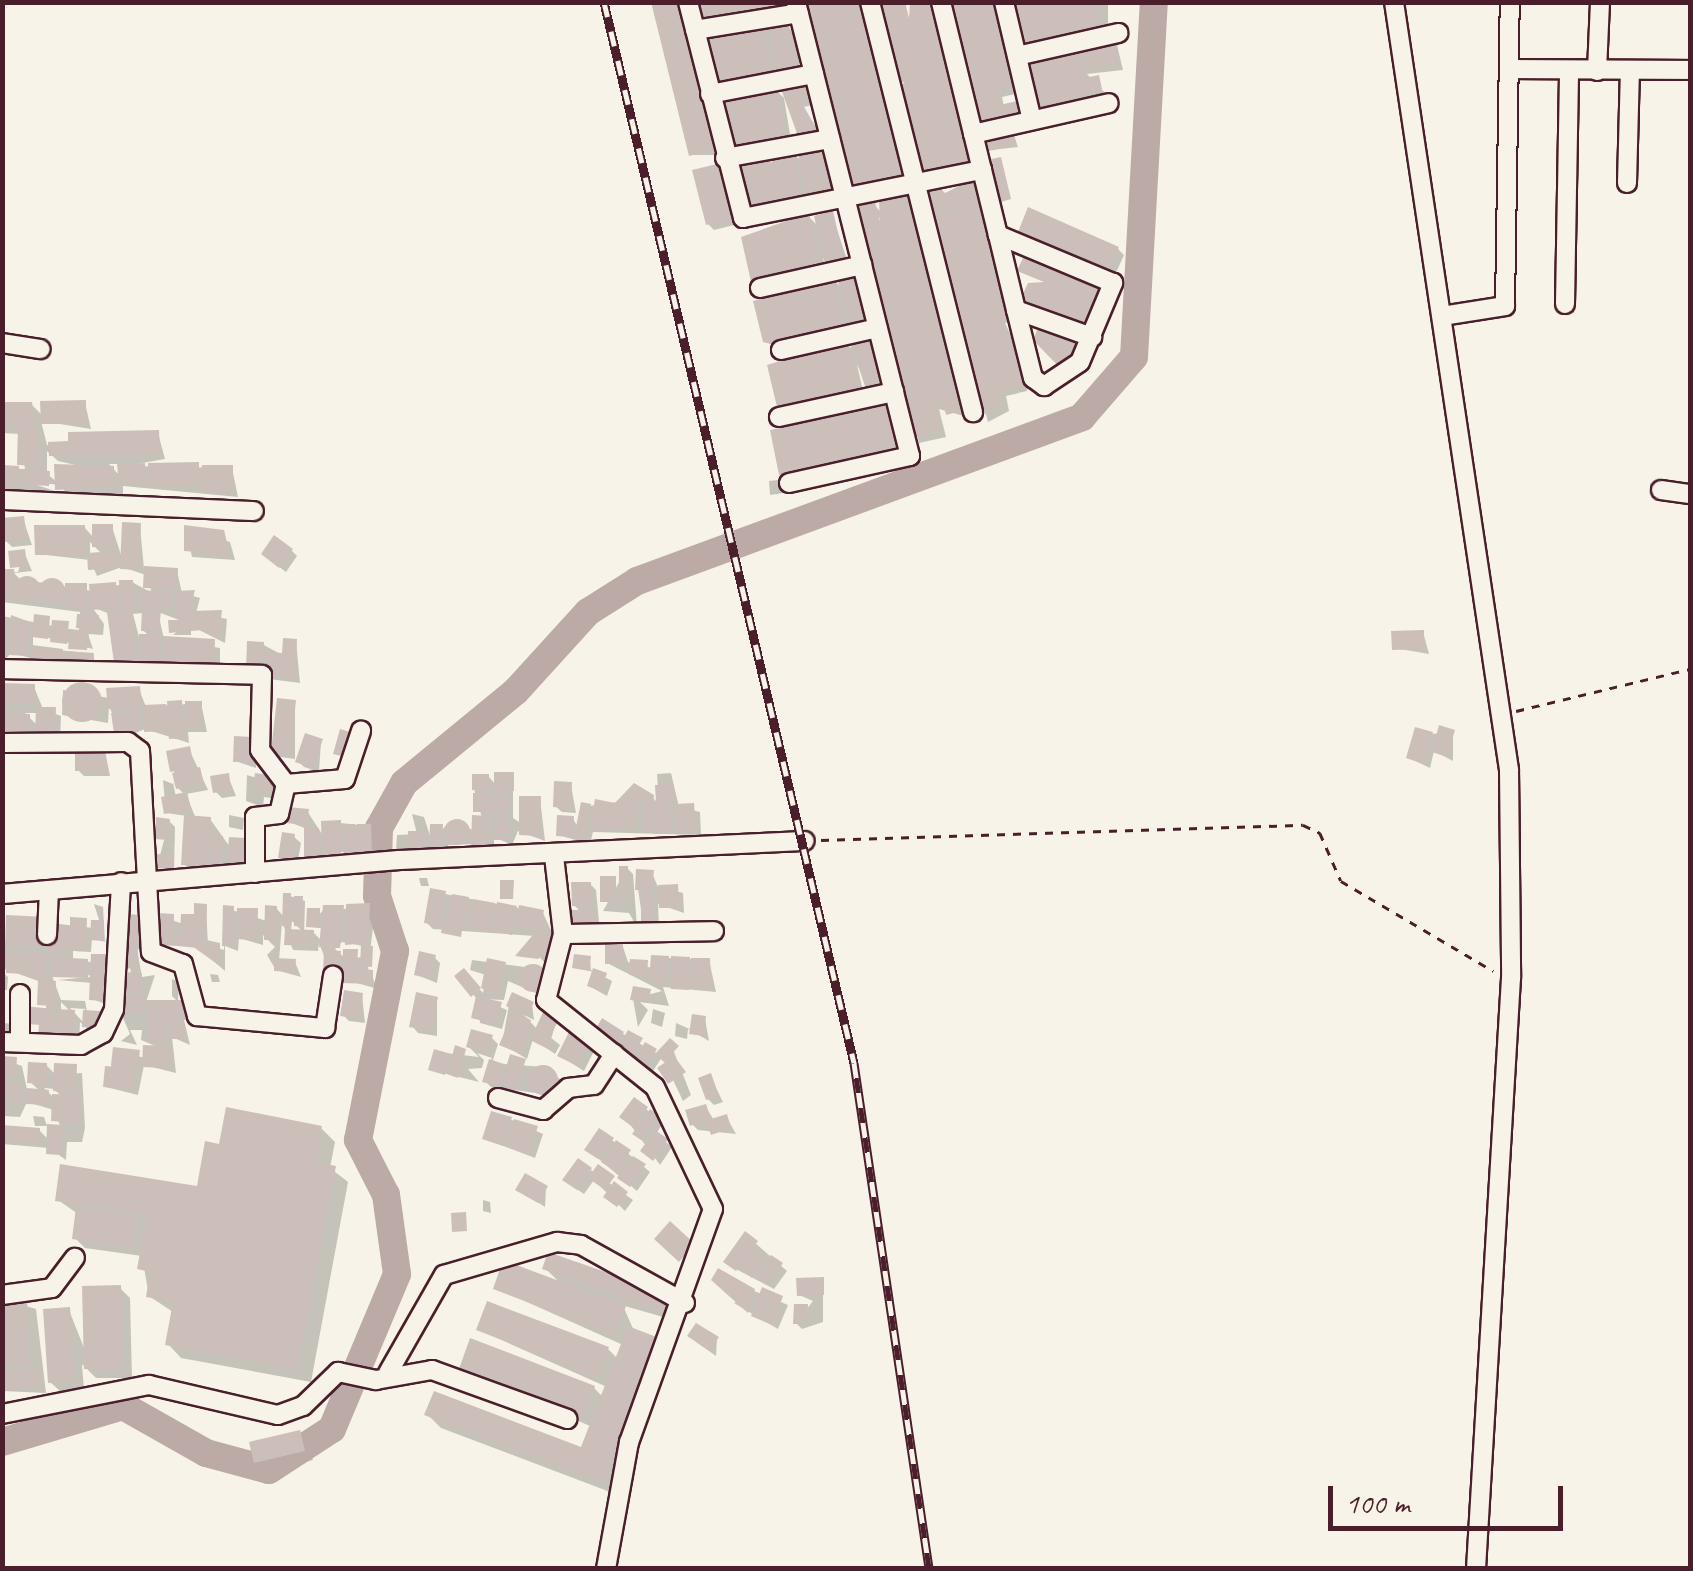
<!DOCTYPE html>
<html>
<head>
<meta charset="utf-8">
<style>
  body { margin:0 }
  #map { position:relative; width:1693px; height:1571px; overflow:hidden; background:#f7f3e8; font-family:Caveat,sans-serif }
  div>[style] { position:absolute }
  [style*='--x'] { left:calc(var(--x)*1px); top:calc(var(--y)*1px); width:calc(var(--w)*1px); rotate:calc(var(--a)*1deg) }
  .shadow>* { inset:0; background:#0003 }
  .river>* { height:28px; margin:-14px; padding:0 14px; transform-origin:14px; border-radius:14px; background:#bcaaa7 }
  .building>* { inset:0; background:#ccbfb9 }
  .round { border-radius:50% }
  .path>* { height:2.5px; margin-top:-1.25px; transform-origin:0; background:repeating-linear-gradient(90deg,#4a1f2b 0 8px,transparent 0 16px) }
  .roads { filter:drop-shadow(2px 0 #4a1f2b) drop-shadow(-2px 0 #4a1f2b) drop-shadow(0 2px #4a1f2b) drop-shadow(0 -2px #4a1f2b) }
  .minor>* { height:18px; margin:-9px; padding:0 9px; transform-origin:9px; border-radius:9px; background:#f7f3e8 }
  .rail>* { height:9px; margin-top:-4.5px; transform-origin:0; background:repeating-linear-gradient(90deg,#f7f3e8 0 15px,#4a1f2b 0 30px); box-sizing:border-box; border-block:2px solid #4a1f2b }
  span { translate:-50% -50%; white-space:nowrap; text-align:center; line-height:1.15; -webkit-text-stroke:8px #f7f3e8; paint-order:stroke }
  .frame { position:absolute; inset:0; border:5px solid #4a1f2b; pointer-events:none }
  .scale { position:absolute; left:1328px; top:1486px; width:235px; height:45px; box-sizing:border-box; border:5px solid #4a1f2b; border-top:0; padding-left:12px; font-size:30px; line-height:35px; white-space:nowrap; color:#4a1f2b; -webkit-text-stroke:8px #f7f3e8; paint-order:stroke }
</style>
</head>
<body>
<div id="map">
  <div class="shadow">
    <div style="clip-path:polygon(654px 2px,722px 155px,691px 155px)"></div>
    <div style="clip-path:polygon(697px 2px,784px 2px,784px 11px,709px 27px)"></div>
    <div style="clip-path:polygon(805px 2px,864px 2px,905px 142px,895px 145px,911px 181px,896px 190px)"></div>
    <div style="clip-path:polygon(951px 2px,1027px 91px,1002px 97px,1004px 107px,1034px 118px,987px 130px)"></div>
    <div style="clip-path:polygon(1011px 2px,1108px 2px,1108px 35px)"></div>
    <div style="clip-path:polygon(762px 26px,798px 39px,800px 76px,774px 69px,777px 83px,724px 91px)"></div>
    <div style="clip-path:polygon(1116px 41px,1123px 70px,1087px 74px,1107px 95px,1043px 116px,1025px 61px)"></div>
    <div style="clip-path:polygon(806px 86px,816px 104px,804px 107px,823px 140px,783px 88px)"></div>
    <div style="clip-path:polygon(778px 92px,784px 98px,792px 146px,725px 100px)"></div>
    <div style="clip-path:polygon(1013px 136px,1018px 147px,991px 150px)"></div>
    <div style="clip-path:polygon(822px 150px,829px 157px,840px 203px,806px 202px,776px 169px,793px 153px,802px 162px)"></div>
    <div style="clip-path:polygon(720px 166px,734px 225px,714px 230px,708px 224px)"></div>
    <div style="clip-path:polygon(976px 180px,1016px 320px,1005px 323px,1030px 377px,1027px 391px,1006px 396px,1009px 411px,988px 422px,932px 214px,940px 188px,947px 195px)"></div>
    <div style="clip-path:polygon(evenodd,912px 195px,967px 417px,939px 409px,946px 437px,919px 443px,874px 205px,882px 213px,912px 195px,878px 216px,898px 241px,885px 244px,878px 216px)"></div>
    <div style="clip-path:polygon(832px 214px,849px 266px,834px 269px,823px 258px,827px 276px,761px 291px,808px 216px,819px 227px)"></div>
    <div style="clip-path:polygon(1020px 231px,1118px 249px,1124px 255px,1115px 275px)"></div>
    <div style="clip-path:polygon(834px 280px,876px 326px,765px 340px)"></div>
    <div style="clip-path:polygon(874px 342px,886px 391px,875px 394px,857px 365px,865px 399px,908px 458px,788px 480px,788px 429px,770px 366px)"></div>
    <div style="clip-path:polygon(evenodd,85px 403px,91px 429px,41px 421px,47px 445px,158px 433px,165px 459px,125px 466px,232px 468px,238px 497px,123px 486px,123px 496px,68px 499px,62px 485px,28px 482px,55px 491px,2px 499px,2px 468px,25px 469px,20px 434px,2px 433px,2px 404px,31px 404px,43px 416px,85px 403px,47px 451px,58px 461px,84px 467px,57px 482px,47px 474px,47px 451px,85px 403px,109px 464px,120px 464px,120px 476px,109px 464px)"></div>
    <div style="clip-path:polygon(778px 480px,783px 493px,770px 495px,769px 481px)"></div>
    <div style="clip-path:polygon(23px 519px,32px 545px,12px 547px,6px 541px)"></div>
    <div style="clip-path:polygon(evenodd,140px 526px,144px 569px,177px 571px,182px 593px,200px 598px,196px 613px,227px 619px,225px 643px,191px 626px,191px 635px,173px 635px,187px 623px,158px 612px,164px 639px,220px 648px,220px 673px,172px 661px,122px 669px,110px 614px,92px 607px,104px 624px,103px 635px,88px 634px,93px 649px,33px 634px,33px 647px,93px 654px,98px 675px,11px 653px,2px 663px,2px 616px,79px 631px,80px 612px,2px 602px,2px 572px,18px 572px,24px 552px,32px 571px,14px 573px,20px 579px,92px 591px,132px 582px,152px 593px,146px 575px,122px 567px,97px 576px,90px 560px,37px 554px,84px 527px,94px 538px,112px 527px,123px 561px,140px 526px,90px 542px,102px 554px,90px 555px,90px 542px,140px 526px,143px 613px,143px 630px,150px 637px,139px 637px,133px 614px,143px 613px)"></div>
    <div style="clip-path:polygon(186px 528px,230px 542px,235px 560px,192px 557px)"></div>
    <div style="clip-path:polygon(291px 550px,297px 556px,286px 572px,270px 560px)"></div>
    <div style="clip-path:polygon(1423px 632px,1429px 654px,1394px 648px)"></div>
    <div style="clip-path:polygon(296px 641px,300px 683px,254px 677px,262px 644px,284px 656px)"></div>
    <div style="clip-path:polygon(evenodd,2px 686px,34px 687px,43px 709px,61px 716px,60px 740px,8px 739px,2px 686px,25px 713px,39px 713px,38px 726px,25px 713px)"></div>
    <div style="clip-path:polygon(139px 689px,146px 707px,201px 703px,207px 732px,188px 732px,189px 743px,145px 729px,123px 738px,109px 706px,108px 723px,62px 715px,63px 690px,109px 698px)"></div>
    <div style="clip-path:polygon(295px 702px,295px 759px,280px 757px,273px 751px)"></div>
    <div style="clip-path:polygon(1453px 732px,1453px 761px,1434px 751px,1430px 768px,1409px 758px,1432px 734px)"></div>
    <div style="clip-path:polygon(321px 741px,319px 772px,304px 767px,298px 761px)"></div>
    <div style="clip-path:polygon(257px 745px,256px 768px,235px 761px)"></div>
    <div style="clip-path:polygon(104px 746px,110px 776px,84px 776px,78px 770px)"></div>
    <div style="clip-path:polygon(evenodd,189px 749px,208px 790px,186px 794px,196px 819px,210px 819px,230px 847px,244px 840px,249px 871px,227px 862px,227px 871px,194px 874px,184px 864px,187px 816px,166px 813px,163px 780px,178px 786px,169px 753px,189px 749px,173px 783px,185px 795px,176px 797px,173px 783px)"></div>
    <div style="clip-path:polygon(671px 773px,679px 807px,700px 812px,701px 835px,593px 832px,590px 844px,558px 835px,573px 819px,578px 827px,590px 806px,652px 797px,659px 804px,657px 774px)"></div>
    <div style="clip-path:polygon(247px 775px,280px 785px,278px 799px,264px 797px,263px 807px,246px 801px)"></div>
    <div style="clip-path:polygon(513px 775px,513px 818px,522px 824px,540px 798px,545px 841px,518px 831px,512px 845px,494px 837px,494px 853px,474px 844px,448px 845px,448px 856px,396px 850px,397px 835px,417px 834px,412px 814px,424px 817px,432px 842px,448px 823px,474px 830px,482px 818px,474px 789px,488px 776px,496px 785px)"></div>
    <div style="clip-path:polygon(228px 776px,236px 796px,222px 798px,216px 792px)"></div>
    <div style="clip-path:polygon(571px 785px,576px 813px,562px 812px,555px 806px)"></div>
    <div style="clip-path:polygon(307px 811px,324px 837px,340px 823px,370px 826px,377px 858px,331px 860px,354px 852px,327px 852px,324px 863px,313px 863px,307px 829px,289px 822px)"></div>
    <div style="clip-path:polygon(229px 815px,244px 818px,243px 830px,229px 827px)"></div>
    <div style="clip-path:polygon(169px 821px,175px 827px,174px 871px,157px 867px)"></div>
    <div style="clip-path:polygon(294px 837px,301px 843px,297px 865px,280px 857px)"></div>
    <div style="clip-path:polygon(627px 868px,633px 874px,637px 927px,629px 913px,603px 911px)"></div>
    <div style="clip-path:polygon(652px 873px,658px 887px,683px 893px,684px 913px,658px 904px,659px 929px,643px 923px,638px 889px)"></div>
    <div style="clip-path:polygon(419px 878px,427px 878px,429px 886px,421px 886px)"></div>
    <div style="clip-path:polygon(375px 880px,378px 894px,368px 895px,365px 881px)"></div>
    <div style="clip-path:polygon(590px 884px,596px 890px,600px 933px,574px 905px)"></div>
    <div style="clip-path:polygon(445px 894px,543px 913px,560px 950px,546px 964px,527px 944px,535px 936px,433px 929px,426px 922px)"></div>
    <div style="clip-path:polygon(evenodd,290px 896px,305px 901px,304px 938px,313px 932px,322px 941px,325px 929px,309px 926px,326px 907px,375px 912px,368px 968px,378px 989px,332px 976px,319px 943px,318px 951px,293px 950px,282px 922px,279px 961px,295px 962px,301px 977px,276px 970px,267px 955px,275px 947px,263px 935px,263px 945px,239px 938px,238px 951px,225px 946px,225px 971px,198px 948px,157px 944px,160px 916px,180px 923px,206px 906px,208px 945px,224px 950px,225px 908px,267px 921px,276px 908px,285px 918px,290px 896px,292px 921px,303px 932px,291px 931px,292px 921px,290px 896px,342px 942px,363px 946px,363px 957px,346px 959px,335px 949px,342px 942px)"></div>
    <div style="clip-path:polygon(evenodd,94px 904px,103px 907px,105px 942px,92px 938px,91px 952px,73px 951px,73px 961px,112px 963px,111px 1006px,92px 999px,92px 983px,58px 980px,100px 976px,51px 973px,61px 1000px,85px 1001px,87px 1012px,106px 1019px,91px 1032px,80px 1022px,79px 1045px,47px 1043px,41px 1025px,26px 1024px,47px 1011px,41px 982px,2px 968px,9px 918px,93px 928px,100px 923px,94px 904px,61px 1002px,71px 1012px,61px 1012px,61px 1002px,94px 904px,70px 1008px,85px 1009px,84px 1023px,70px 1008px)"></div>
    <div style="clip-path:polygon(125px 917px,147px 949px,137px 949px,142px 977px,155px 975px,146px 1002px,188px 1003px,194px 1020px,184px 1020px,190px 1045px,172px 1037px,176px 1073px,144px 1065px,138px 1095px,106px 1087px,115px 1050px,145px 1058px,160px 1048px,141px 1040px,142px 1030px,130px 1030px,137px 1045px,121px 1041px,130px 1034px,120px 1011px,130px 998px,122px 990px,131px 975px)"></div>
    <div style="clip-path:polygon(622px 944px,628px 962px,652px 968px,668px 958px,709px 960px,716px 992px,663px 987px,669px 1006px,640px 1002px,648px 1010px,638px 1027px,633px 999px,662px 991px,607px 963px)"></div>
    <div style="clip-path:polygon(434px 957px,440px 963px,437px 983px,417px 975px)"></div>
    <div style="clip-path:polygon(590px 959px,591px 970px,612px 981px,607px 996px,589px 986px,594px 972px,574px 967px)"></div>
    <div style="clip-path:polygon(472px 960px,547px 970px,547px 998px,508px 981px,504px 1000px,481px 999px,507px 1010px,502px 1029px,480px 1023px,478px 1000px,458px 977px,464px 972px,483px 993px,486px 975px,470px 970px)"></div>
    <div style="clip-path:polygon(2px 972px,8px 977px,7px 990px,2px 990px)"></div>
    <div style="clip-path:polygon(210px 974px,218px 975px,220px 982px,212px 982px)"></div>
    <div style="clip-path:polygon(172px 979px,179px 982px,178px 1002px,172px 996px)"></div>
    <div style="clip-path:polygon(362px 995px,365px 1023px,349px 1021px,343px 1015px)"></div>
    <div style="clip-path:polygon(437px 999px,437px 1036px,418px 1033px,412px 1026px)"></div>
    <div style="clip-path:polygon(532px 1004px,534px 1020px,524px 1015px,537px 1029px,546px 1013px,558px 1021px,550px 1037px,560px 1045px,555px 1054px,533px 1039px,527px 1059px,502px 1044px,509px 1005px)"></div>
    <div style="clip-path:polygon(653px 1009px,665px 1013px,662px 1027px,651px 1023px)"></div>
    <div style="clip-path:polygon(705px 1019px,709px 1041px,688px 1029px,687px 1039px,675px 1036px,676px 1023px,692px 1030px)"></div>
    <div style="clip-path:polygon(2px 1023px,15px 1024px,21px 1034px,2px 1033px)"></div>
    <div style="clip-path:polygon(571px 1033px,595px 1049px,584px 1071px,560px 1056px)"></div>
    <div style="clip-path:polygon(623px 1034px,658px 1054px,670px 1042px,691px 1095px,683px 1101px,662px 1057px,653px 1071px,598px 1035px)"></div>
    <div style="clip-path:polygon(491px 1037px,498px 1044px,492px 1063px,544px 1067px,561px 1080px,559px 1097px,539px 1094px,540px 1074px,536px 1093px,491px 1087px,485px 1081px,492px 1058px,477px 1053px,484px 1060px,482px 1068px,468px 1069px,479px 1082px,431px 1070px,436px 1052px,479px 1057px,468px 1046px)"></div>
    <div style="clip-path:polygon(evenodd,2px 1059px,22px 1066px,28px 1094px,40px 1091px,30px 1082px,46px 1065px,56px 1075px,82px 1073px,85px 1128px,82px 1142px,67px 1142px,66px 1160px,49px 1148px,2px 1144px,2px 1128px,39px 1130px,49px 1140px,61px 1128px,54px 1110px,27px 1102px,20px 1117px,3px 1116px,2px 1059px,44px 1088px,54px 1089px,62px 1097px,52px 1096px,44px 1088px)"></div>
    <div style="clip-path:polygon(710px 1076px,723px 1102px,714px 1105px,708px 1099px)"></div>
    <div style="clip-path:polygon(635px 1100px,663px 1123px,656px 1134px,672px 1147px,660px 1165px,629px 1123px)"></div>
    <div style="clip-path:polygon(705px 1106px,714px 1120px,726px 1116px,736px 1134px,698px 1130px,692px 1124px)"></div>
    <div style="clip-path:polygon(33px 1116px,44px 1117px,47px 1126px,35px 1126px)"></div>
    <div style="clip-path:polygon(510px 1119px,543px 1134px,535px 1158px,485px 1139px)"></div>
    <div style="clip-path:polygon(321px 1128px,335px 1142px,330px 1168px,348px 1182px,311px 1382px,181px 1358px,168px 1344px,173px 1312px,149px 1296px,142px 1256px,85px 1248px,75px 1238px,78px 1214px,58px 1200px,199px 1188px,221px 1147px)"></div>
    <div style="clip-path:polygon(612px 1140px,650px 1172px,637px 1191px,594px 1155px)"></div>
    <div style="clip-path:polygon(591px 1170px,633px 1200px,625px 1211px,594px 1180px,584px 1194px,572px 1186px)"></div>
    <div style="clip-path:polygon(546px 1188px,545px 1207px,518px 1190px)"></div>
    <div style="clip-path:polygon(483px 1200px,490px 1202px,491px 1213px,483px 1211px)"></div>
    <div style="clip-path:polygon(746px 1235px,787px 1271px,774px 1289px,732px 1267px)"></div>
    <div style="clip-path:polygon(550px 1255px,675px 1305px,670px 1319px,597px 1298px,624px 1308px,634px 1331px,672px 1354px,618px 1495px,441px 1428px,427px 1414px,583px 1450px,592px 1427px,461px 1368px,594px 1388px,603px 1397px,607px 1387px,479px 1330px,608px 1349px,618px 1359px,623px 1345px,496px 1288px,561px 1284px,545px 1268px)"></div>
    <div style="clip-path:polygon(823px 1279px,823px 1322px,802px 1329px,796px 1323px,813px 1301px,799px 1295px)"></div>
    <div style="clip-path:polygon(120px 1288px,130px 1298px,132px 1378px,96px 1378px,82px 1364px,84px 1390px,60px 1391px,50px 1382px,69px 1310px,86px 1353px)"></div>
    <div style="clip-path:polygon(754px 1291px,788px 1305px,778px 1329px,734px 1303px)"></div>
    <div style="clip-path:polygon(2px 1299px,36px 1309px,46px 1393px,2px 1391px)"></div>
    <div style="clip-path:polygon(717px 1339px,716px 1356px,696px 1342px)"></div>
    <div style="clip-path:polygon(299px 1433px,313px 1460px,266px 1472px,256px 1462px)"></div>
  </div>
  <div class="river">
    <div style="--x:2;--y:1442;--w:126;--a:-16.6"></div>
    <div style="--x:123;--y:1406;--w:95;--a:29.5"></div>
    <div style="--x:206;--y:1453;--w:65;--a:15.1"></div>
    <div style="--x:269;--y:1470;--w:75;--a:-33.1"></div>
    <div style="--x:332;--y:1429;--w:168;--a:-67.2"></div>
    <div style="--x:397;--y:1274;--w:80;--a:-97.9"></div>
    <div style="--x:386;--y:1195;--w:62;--a:-117"></div>
    <div style="--x:358;--y:1140;--w:193;--a:-78.9"></div>
    <div style="--x:395;--y:951;--w:58;--a:-108.1"></div>
    <div style="--x:377;--y:896;--w:68;--a:-88.3"></div>
    <div style="--x:379;--y:828;--w:51;--a:-60.9"></div>
    <div style="--x:404;--y:783;--w:145;--a:-39.4"></div>
    <div style="--x:516;--y:691;--w:107;--a:-47.7"></div>
    <div style="--x:588;--y:612;--w:58;--a:-32.3"></div>
    <div style="--x:637;--y:581;--w:474;--a:-20.2"></div>
    <div style="--x:1082;--y:417;--w:79;--a:-49.1"></div>
    <div style="--x:1134;--y:357;--w:356;--a:-86.8"></div>
  </div>
  <div class="building">
    <div style="clip-path:polygon(651px 2px,682px 2px,718px 149px,689px 156px)"></div>
    <div style="clip-path:polygon(696px 2px,784px 2px,784px 4px,700px 22px)"></div>
    <div style="clip-path:polygon(803px 2px,857px 2px,860px 15px,869px 13px,890px 95px,881px 97px,906px 174px,889px 185px,852px 194px)"></div>
    <div style="clip-path:polygon(876px 2px,905px 2px,909px 18px,910px 2px,928px 2px,939px 18px,975px 164px,919px 177px,897px 85px,905px 83px,895px 79px)"></div>
    <div style="clip-path:polygon(948px 2px,996px 2px,1022px 85px,997px 91px,1000px 105px,1026px 99px,1029px 112px,979px 125px)"></div>
    <div style="clip-path:polygon(1009px 2px,1096px 2px,1102px 29px,1019px 49px)"></div>
    <div style="clip-path:polygon(763px 23px,772px 77px,715px 86px,707px 33px)"></div>
    <div style="clip-path:polygon(788px 25px,799px 45px,795px 70px,775px 73px,769px 28px)"></div>
    <div style="clip-path:polygon(1117px 39px,1118px 65px,1083px 69px,1085px 78px,1099px 75px,1102px 89px,1035px 112px,1022px 59px)"></div>
    <div style="clip-path:polygon(807px 83px,811px 98px,800px 101px,820px 134px,799px 139px,780px 86px)"></div>
    <div style="clip-path:polygon(778px 89px,787px 140px,730px 149px,722px 98px)"></div>
    <div style="clip-path:polygon(1014px 134px,1017px 145px,989px 151px,986px 139px)"></div>
    <div style="clip-path:polygon(823px 148px,835px 198px,806px 204px,798px 153px)"></div>
    <div style="clip-path:polygon(794px 150px,803px 202px,746px 212px,738px 159px,765px 155px,772px 163px,771px 154px)"></div>
    <div style="clip-path:polygon(1001px 157px,1011px 199px,1001px 202px,991px 159px)"></div>
    <div style="clip-path:polygon(721px 163px,729px 219px,706px 225px,692px 170px)"></div>
    <div style="clip-path:polygon(977px 177px,983px 202px,930px 215px,923px 190px,941px 186px,943px 194px)"></div>
    <div style="clip-path:polygon(913px 193px,954px 385px,965px 396px,961px 411px,946px 415px,943px 402px,935px 404px,941px 431px,911px 438px,856px 207px,875px 202px,880px 221px,879px 201px)"></div>
    <div style="clip-path:polygon(983px 204px,993px 275px,1003px 282px,996px 289px,1004px 287px,1011px 314px,1001px 317px,1025px 369px,1022px 385px,1001px 390px,1004px 404px,979px 417px,929px 217px)"></div>
    <div style="clip-path:polygon(1028px 207px,1119px 247px,1109px 271px,1018px 232px)"></div>
    <div style="clip-path:polygon(833px 211px,844px 260px,825px 264px,814px 216px)"></div>
    <div style="clip-path:polygon(809px 213px,822px 270px,752px 286px,741px 237px)"></div>
    <div style="clip-path:polygon(1025px 253px,1106px 282px,1086px 329px,1020px 300px,1028px 283px,1044px 282px,1017px 271px)"></div>
    <div style="clip-path:polygon(861px 275px,871px 320px,848px 326px,838px 281px)"></div>
    <div style="clip-path:polygon(834px 277px,845px 324px,779px 346px,763px 342px,753px 301px)"></div>
    <div style="clip-path:polygon(1039px 325px,1081px 338px,1065px 373px,1033px 340px)"></div>
    <div style="clip-path:polygon(875px 339px,881px 385px,866px 389px,851px 345px)"></div>
    <div style="clip-path:polygon(848px 340px,860px 393px,778px 411px,767px 365px)"></div>
    <div style="clip-path:polygon(86px 400px,86px 424px,41px 424px,40px 401px)"></div>
    <div style="clip-path:polygon(888px 400px,904px 452px,779px 475px,770px 430px,785px 427px,783px 418px)"></div>
    <div style="clip-path:polygon(2px 402px,32px 402px,42px 466px,17px 465px,18px 425px,2px 424px)"></div>
    <div style="clip-path:polygon(159px 430px,160px 454px,49px 456px,48px 442px,68px 441px,68px 432px)"></div>
    <div style="clip-path:polygon(199px 462px,199px 486px,148px 486px,148px 463px)"></div>
    <div style="clip-path:polygon(145px 463px,146px 484px,119px 485px,117px 464px)"></div>
    <div style="clip-path:polygon(54px 464px,114px 466px,114px 487px,55px 490px)"></div>
    <div style="clip-path:polygon(2px 465px,19px 466px,18px 491px,2px 491px)"></div>
    <div style="clip-path:polygon(202px 465px,233px 465px,233px 492px,202px 491px)"></div>
    <div style="clip-path:polygon(23px 470px,50px 471px,49px 486px,22px 484px)"></div>
    <div style="clip-path:polygon(24px 516px,27px 539px,4px 542px,2px 518px)"></div>
    <div style="clip-path:polygon(122px 522px,141px 523px,139px 570px,120px 569px)"></div>
    <div style="clip-path:polygon(92px 524px,113px 524px,113px 547px,92px 547px)"></div>
    <div style="clip-path:polygon(34px 525px,85px 525px,85px 555px,35px 555px)"></div>
    <div style="clip-path:polygon(184px 525px,224px 530px,230px 555px,184px 551px)"></div>
    <div style="clip-path:polygon(274px 535px,293px 549px,279px 568px,261px 554px)"></div>
    <div style="clip-path:polygon(25px 549px,27px 566px,10px 568px,8px 551px)"></div>
    <div style="clip-path:polygon(116px 551px,118px 568px,88px 570px,87px 553px)"></div>
    <div style="clip-path:polygon(144px 566px,178px 568px,177px 589px,143px 588px)"></div>
    <div style="clip-path:polygon(2px 569px,14px 569px,15px 598px,2px 598px)"></div>
    <div class="round" style="left:14px;top:576px;width:26px;height:26px"></div>
    <div class="round" style="left:39px;top:578px;width:26px;height:26px"></div>
    <div style="clip-path:polygon(119px 580px,133px 580px,135px 608px,120px 609px)"></div>
    <div style="clip-path:polygon(116px 582px,118px 608px,91px 610px,89px 584px)"></div>
    <div style="clip-path:polygon(65px 583px,87px 583px,87px 609px,65px 609px)"></div>
    <div style="clip-path:polygon(140px 590px,173px 592px,172px 608px,139px 606px)"></div>
    <div style="clip-path:polygon(195px 590px,190px 611px,222px 610px,219px 639px,202px 630px,169px 633px,168px 620px,190px 620px,176px 615px,177px 591px)"></div>
    <div style="clip-path:polygon(142px 608px,161px 610px,159px 632px,141px 631px)"></div>
    <div style="clip-path:polygon(132px 610px,135px 637px,120px 639px,135px 639px,136px 663px,114px 663px,107px 612px)"></div>
    <div style="clip-path:polygon(34px 614px,50px 616px,48px 639px,32px 637px)"></div>
    <div style="clip-path:polygon(77px 614px,99px 615px,98px 630px,76px 628px)"></div>
    <div style="clip-path:polygon(11px 615px,30px 622px,28px 656px,9px 655px)"></div>
    <div style="clip-path:polygon(52px 620px,69px 621px,67px 644px,50px 642px)"></div>
    <div style="clip-path:polygon(70px 629px,89px 631px,87px 650px,68px 649px)"></div>
    <div style="clip-path:polygon(1424px 630px,1424px 649px,1392px 650px,1391px 631px)"></div>
    <div style="clip-path:polygon(139px 634px,159px 634px,159px 664px,139px 664px)"></div>
    <div style="clip-path:polygon(163px 636px,215px 639px,214px 668px,162px 664px)"></div>
    <div style="clip-path:polygon(283px 638px,297px 639px,295px 678px,264px 675px,266px 652px,282px 653px)"></div>
    <div style="clip-path:polygon(247px 641px,264px 642px,262px 672px,246px 671px)"></div>
    <div style="clip-path:polygon(32px 645px,63px 649px,60px 668px,29px 664px)"></div>
    <div style="clip-path:polygon(66px 651px,94px 653px,92px 670px,64px 668px)"></div>
    <div class="round" style="left:62px;top:682px;width:40px;height:40px"></div>
    <div style="clip-path:polygon(2px 683px,35px 684px,34px 704px,2px 703px)"></div>
    <div style="clip-path:polygon(140px 686px,142px 707px,108px 709px,106px 688px)"></div>
    <div style="clip-path:polygon(277px 698px,296px 700px,290px 754px,271px 752px)"></div>
    <div style="clip-path:polygon(182px 700px,184px 738px,169px 739px,167px 701px)"></div>
    <div style="clip-path:polygon(185px 701px,202px 701px,202px 727px,185px 727px)"></div>
    <div style="clip-path:polygon(166px 704px,167px 731px,144px 732px,143px 705px)"></div>
    <div style="clip-path:polygon(36px 707px,56px 707px,55px 735px,35px 734px)"></div>
    <div style="clip-path:polygon(138px 709px,141px 730px,114px 733px,111px 713px)"></div>
    <div style="clip-path:polygon(2px 713px,30px 714px,30px 735px,2px 734px)"></div>
    <div style="clip-path:polygon(1439px 725px,1455px 730px,1447px 757px,1432px 752px)"></div>
    <div style="clip-path:polygon(1415px 727px,1433px 732px,1424px 764px,1406px 758px)"></div>
    <div style="clip-path:polygon(340px 729px,357px 734px,350px 758px,333px 754px)"></div>
    <div style="clip-path:polygon(305px 733px,323px 739px,313px 768px,295px 762px)"></div>
    <div style="clip-path:polygon(234px 736px,252px 737px,251px 762px,233px 762px)"></div>
    <div style="clip-path:polygon(75px 744px,105px 744px,105px 771px,75px 771px)"></div>
    <div style="clip-path:polygon(190px 746px,194px 767px,170px 772px,166px 751px)"></div>
    <div style="clip-path:polygon(200px 767px,204px 784px,176px 789px,172px 773px)"></div>
    <div style="clip-path:polygon(494px 772px,514px 772px,514px 791px,494px 791px)"></div>
    <div style="clip-path:polygon(229px 773px,231px 790px,213px 793px,210px 776px)"></div>
    <div style="clip-path:polygon(255px 773px,275px 776px,273px 794px,253px 791px)"></div>
    <div style="clip-path:polygon(472px 774px,489px 774px,489px 791px,472px 790px)"></div>
    <div style="clip-path:polygon(554px 781px,572px 782px,571px 808px,553px 807px)"></div>
    <div style="clip-path:polygon(634px 783px,654px 795px,653px 806px,638px 804px,634px 828px,589px 831px,595px 799px,615px 803px)"></div>
    <div style="clip-path:polygon(673px 784px,674px 802px,656px 803px,655px 785px)"></div>
    <div style="clip-path:polygon(187px 792px,191px 809px,164px 814px,161px 797px)"></div>
    <div style="clip-path:polygon(473px 793px,490px 793px,489px 812px,473px 812px)"></div>
    <div style="clip-path:polygon(493px 793px,507px 793px,507px 814px,492px 814px)"></div>
    <div style="clip-path:polygon(519px 796px,541px 796px,540px 836px,519px 835px)"></div>
    <div class="round" style="left:641px;top:802px;width:32px;height:32px"></div>
    <div style="clip-path:polygon(581px 802px,591px 804px,585px 839px,574px 837px)"></div>
    <div style="clip-path:polygon(694px 803px,696px 830px,677px 831px,675px 804px)"></div>
    <div style="clip-path:polygon(288px 807px,309px 809px,307px 825px,286px 823px)"></div>
    <div style="clip-path:polygon(184px 815px,211px 817px,208px 867px,181px 865px)"></div>
    <div style="clip-path:polygon(472px 815px,488px 816px,488px 848px,471px 848px)"></div>
    <div style="clip-path:polygon(557px 815px,574px 816px,573px 837px,556px 836px)"></div>
    <div style="clip-path:polygon(156px 817px,170px 819px,168px 840px,155px 839px)"></div>
    <div style="clip-path:polygon(493px 817px,507px 817px,507px 840px,493px 840px)"></div>
    <div class="round" style="left:444px;top:819px;width:26px;height:26px"></div>
    <div style="clip-path:polygon(341px 820px,341px 854px,322px 855px,321px 821px)"></div>
    <div style="clip-path:polygon(343px 824px,355px 824px,356px 857px,344px 857px)"></div>
    <div style="clip-path:polygon(357px 824px,371px 824px,372px 853px,358px 853px)"></div>
    <div style="clip-path:polygon(430px 824px,443px 824px,442px 851px,429px 850px)"></div>
    <div style="clip-path:polygon(304px 828px,319px 828px,319px 858px,304px 858px)"></div>
    <div style="clip-path:polygon(408px 831px,425px 831px,424px 851px,408px 850px)"></div>
    <div style="clip-path:polygon(282px 832px,295px 834px,292px 861px,278px 858px)"></div>
    <div style="clip-path:polygon(213px 835px,223px 836px,221px 866px,211px 865px)"></div>
    <div style="clip-path:polygon(229px 837px,245px 838px,243px 866px,227px 865px)"></div>
    <div style="clip-path:polygon(155px 854px,174px 855px,173px 869px,154px 868px)"></div>
    <div style="clip-path:polygon(619px 866px,628px 866px,628px 902px,619px 903px)"></div>
    <div style="clip-path:polygon(636px 869px,654px 870px,652px 891px,635px 890px)"></div>
    <div style="clip-path:polygon(600px 876px,616px 876px,616px 902px,600px 902px)"></div>
    <div style="clip-path:polygon(500px 880px,514px 880px,513px 899px,500px 899px)"></div>
    <div style="clip-path:polygon(571px 882px,591px 882px,591px 907px,572px 906px)"></div>
    <div style="clip-path:polygon(678px 884px,679px 908px,659px 908px,658px 885px)"></div>
    <div style="clip-path:polygon(430px 888px,446px 891px,440px 926px,424px 923px)"></div>
    <div style="clip-path:polygon(283px 893px,291px 893px,290px 926px,282px 926px)"></div>
    <div style="clip-path:polygon(641px 893px,653px 893px,653px 923px,641px 924px)"></div>
    <div style="clip-path:polygon(452px 894px,469px 897px,465px 922px,447px 918px)"></div>
    <div style="clip-path:polygon(294px 896px,303px 896px,302px 927px,294px 926px)"></div>
    <div style="clip-path:polygon(473px 899px,495px 903px,489px 932px,468px 928px)"></div>
    <div style="clip-path:polygon(497px 902px,517px 906px,512px 935px,491px 931px)"></div>
    <div style="clip-path:polygon(194px 903px,207px 904px,206px 935px,193px 937px,220px 943px,220px 966px,192px 946px,154px 945px,155px 935px,180px 936px,181px 914px,194px 914px)"></div>
    <div style="clip-path:polygon(370px 903px,368px 943px,345px 945px,346px 904px)"></div>
    <div style="clip-path:polygon(223px 905px,234px 906px,233px 946px,222px 946px)"></div>
    <div style="clip-path:polygon(265px 905px,277px 906px,276px 940px,264px 940px)"></div>
    <div style="clip-path:polygon(323px 905px,344px 905px,340px 948px,319px 947px)"></div>
    <div style="clip-path:polygon(519px 905px,544px 910px,541px 927px,556px 943px,538px 959px,515px 956px,537px 930px,515px 926px)"></div>
    <div style="clip-path:polygon(237px 908px,258px 908px,257px 940px,236px 939px)"></div>
    <div style="clip-path:polygon(307px 908px,320px 908px,320px 928px,306px 927px)"></div>
    <div style="clip-path:polygon(568px 910px,595px 910px,595px 928px,568px 928px)"></div>
    <div style="clip-path:polygon(158px 913px,174px 914px,174px 934px,158px 933px)"></div>
    <div style="clip-path:polygon(123px 914px,143px 915px,142px 944px,122px 943px)"></div>
    <div style="clip-path:polygon(6px 915px,45px 917px,44px 947px,5px 946px)"></div>
    <div style="clip-path:polygon(70px 917px,87px 918px,86px 947px,47px 955px,48px 927px,70px 928px)"></div>
    <div style="clip-path:polygon(444px 919px,463px 923px,461px 937px,441px 933px)"></div>
    <div style="clip-path:polygon(91px 920px,104px 920px,103px 941px,90px 940px)"></div>
    <div style="clip-path:polygon(285px 929px,314px 930px,313px 946px,284px 945px)"></div>
    <div style="clip-path:polygon(605px 942px,623px 942px,623px 964px,605px 964px)"></div>
    <div style="clip-path:polygon(361px 945px,373px 946px,372px 967px,360px 966px)"></div>
    <div style="clip-path:polygon(122px 946px,138px 947px,137px 969px,121px 968px)"></div>
    <div style="clip-path:polygon(343px 949px,358px 949px,357px 969px,373px 970px,373px 984px,342px 983px)"></div>
    <div style="clip-path:polygon(324px 950px,341px 951px,338px 973px,323px 971px)"></div>
    <div style="clip-path:polygon(419px 951px,436px 955px,431px 979px,414px 975px)"></div>
    <div style="clip-path:polygon(29px 952px,46px 953px,45px 978px,28px 977px)"></div>
    <div style="clip-path:polygon(6px 953px,27px 954px,26px 974px,6px 973px)"></div>
    <div style="clip-path:polygon(91px 954px,107px 954px,105px 1001px,89px 1000px)"></div>
    <div style="clip-path:polygon(574px 954px,591px 956px,589px 971px,572px 968px)"></div>
    <div style="clip-path:polygon(651px 955px,669px 956px,667px 983px,649px 982px)"></div>
    <div style="clip-path:polygon(671px 956px,690px 957px,689px 990px,671px 989px)"></div>
    <div style="clip-path:polygon(52px 957px,88px 959px,88px 978px,51px 977px)"></div>
    <div style="clip-path:polygon(274px 958px,296px 959px,295px 972px,274px 971px)"></div>
    <div style="clip-path:polygon(487px 958px,506px 962px,498px 996px,481px 988px,471px 997px,454px 976px,464px 968px,481px 988px)"></div>
    <div style="clip-path:polygon(691px 958px,710px 958px,711px 987px,692px 988px)"></div>
    <div style="clip-path:polygon(630px 959px,648px 960px,647px 976px,629px 975px)"></div>
    <div class="round" style="left:519px;top:964px;width:28px;height:28px"></div>
    <div style="clip-path:polygon(593px 968px,607px 973px,601px 991px,587px 986px)"></div>
    <div style="clip-path:polygon(121px 972px,142px 973px,141px 992px,120px 991px)"></div>
    <div style="clip-path:polygon(38px 980px,56px 981px,55px 1006px,37px 1005px)"></div>
    <div style="clip-path:polygon(633px 986px,651px 989px,649px 1003px,630px 1000px)"></div>
    <div style="clip-path:polygon(344px 990px,363px 993px,360px 1019px,340px 1016px)"></div>
    <div style="clip-path:polygon(416px 992px,438px 997px,431px 1031px,409px 1027px)"></div>
    <div style="clip-path:polygon(512px 992px,534px 1002px,528px 1015px,506px 1006px)"></div>
    <div style="clip-path:polygon(118px 994px,145px 996px,144px 1013px,117px 1012px)"></div>
    <div style="clip-path:polygon(476px 996px,502px 1002px,496px 1024px,471px 1018px)"></div>
    <div style="clip-path:polygon(146px 1000px,189px 1000px,189px 1015px,167px 1015px,166px 1042px,150px 1042px)"></div>
    <div style="clip-path:polygon(22px 1006px,55px 1009px,54px 1039px,38px 1038px,39px 1023px,21px 1022px)"></div>
    <div style="clip-path:polygon(57px 1009px,75px 1010px,74px 1040px,56px 1039px)"></div>
    <div style="clip-path:polygon(83px 1010px,101px 1011px,100px 1028px,82px 1027px)"></div>
    <div style="clip-path:polygon(544px 1010px,558px 1016px,548px 1049px,530px 1040px)"></div>
    <div style="clip-path:polygon(511px 1011px,531px 1020px,521px 1054px,499px 1045px,508px 1025px,519px 1028px,506px 1022px)"></div>
    <div style="clip-path:polygon(692px 1014px,706px 1016px,704px 1036px,689px 1034px)"></div>
    <div style="clip-path:polygon(170px 1017px,184px 1017px,184px 1039px,170px 1039px)"></div>
    <div style="clip-path:polygon(602px 1018px,624px 1032px,617px 1044px,593px 1034px)"></div>
    <div style="clip-path:polygon(471px 1029px,493px 1035px,487px 1053px,466px 1047px)"></div>
    <div style="clip-path:polygon(570px 1030px,591px 1040px,578px 1066px,557px 1056px)"></div>
    <div style="clip-path:polygon(628px 1030px,643px 1038px,630px 1060px,616px 1051px)"></div>
    <div style="clip-path:polygon(670px 1038px,679px 1046px,664px 1062px,655px 1054px)"></div>
    <div style="clip-path:polygon(645px 1042px,657px 1049px,646px 1067px,634px 1060px)"></div>
    <div style="clip-path:polygon(143px 1045px,171px 1046px,170px 1068px,142px 1067px)"></div>
    <div style="clip-path:polygon(455px 1045px,466px 1049px,458px 1078px,447px 1074px)"></div>
    <div style="clip-path:polygon(113px 1047px,140px 1050px,138px 1067px,111px 1065px)"></div>
    <div style="clip-path:polygon(434px 1049px,451px 1054px,445px 1075px,428px 1070px)"></div>
    <div style="clip-path:polygon(510px 1054px,526px 1059px,517px 1086px,502px 1081px)"></div>
    <div style="clip-path:polygon(2px 1056px,17px 1057px,16px 1078px,2px 1077px)"></div>
    <div style="clip-path:polygon(674px 1056px,686px 1072px,668px 1084px,657px 1068px)"></div>
    <div style="clip-path:polygon(489px 1059px,504px 1064px,498px 1086px,482px 1082px)"></div>
    <div style="clip-path:polygon(28px 1062px,47px 1063px,46px 1084px,27px 1083px)"></div>
    <div style="clip-path:polygon(54px 1063px,77px 1064px,76px 1093px,53px 1091px)"></div>
    <div class="round" style="left:528px;top:1065px;width:30px;height:30px"></div>
    <div style="clip-path:polygon(105px 1066px,134px 1069px,133px 1090px,103px 1087px)"></div>
    <div style="clip-path:polygon(711px 1073px,719px 1096px,706px 1100px,698px 1078px)"></div>
    <div style="clip-path:polygon(2px 1083px,22px 1084px,21px 1102px,2px 1100px)"></div>
    <div style="clip-path:polygon(27px 1088px,49px 1090px,48px 1105px,26px 1104px)"></div>
    <div style="clip-path:polygon(52px 1094px,82px 1095px,80px 1123px,51px 1121px)"></div>
    <div style="clip-path:polygon(634px 1097px,648px 1107px,634px 1128px,619px 1117px)"></div>
    <div style="clip-path:polygon(706px 1104px,711px 1119px,727px 1114px,731px 1128px,711px 1135px,706px 1120px,690px 1126px,685px 1110px)"></div>
    <div style="clip-path:polygon(226px 1107px,322px 1126px,315px 1162px,336px 1166px,297px 1370px,165px 1345px,173px 1302px,146px 1297px,150px 1272px,137px 1269px,147px 1214px,55px 1201px,60px 1164px,197px 1186px,205px 1141px,219px 1144px)"></div>
    <div style="clip-path:polygon(650px 1109px,659px 1115px,641px 1140px,632px 1134px)"></div>
    <div style="clip-path:polygon(491px 1111px,512px 1117px,503px 1146px,482px 1139px)"></div>
    <div style="clip-path:polygon(514px 1119px,538px 1126px,529px 1154px,506px 1146px)"></div>
    <div style="clip-path:polygon(47px 1124px,63px 1125px,61px 1155px,46px 1154px)"></div>
    <div style="clip-path:polygon(2px 1125px,40px 1128px,39px 1143px,2px 1141px)"></div>
    <div style="clip-path:polygon(599px 1128px,614px 1138px,598px 1159px,584px 1150px)"></div>
    <div style="clip-path:polygon(655px 1130px,668px 1139px,653px 1161px,640px 1151px)"></div>
    <div style="clip-path:polygon(616px 1140px,631px 1150px,616px 1172px,601px 1162px)"></div>
    <div style="clip-path:polygon(633px 1156px,646px 1164px,630px 1187px,617px 1178px)"></div>
    <div style="clip-path:polygon(578px 1158px,592px 1168px,577px 1190px,562px 1180px)"></div>
    <div style="clip-path:polygon(598px 1164px,615px 1176px,605px 1190px,588px 1178px)"></div>
    <div style="clip-path:polygon(525px 1173px,548px 1186px,538px 1203px,515px 1190px)"></div>
    <div style="clip-path:polygon(614px 1181px,628px 1192px,617px 1207px,603px 1197px)"></div>
    <div style="clip-path:polygon(76px 1207px,137px 1216px,132px 1248px,72px 1239px)"></div>
    <div style="clip-path:polygon(466px 1212px,467px 1231px,452px 1232px,451px 1213px)"></div>
    <div style="clip-path:polygon(670px 1221px,695px 1244px,679px 1262px,654px 1239px)"></div>
    <div style="clip-path:polygon(745px 1231px,758px 1241px,736px 1271px,723px 1262px)"></div>
    <div style="clip-path:polygon(754px 1250px,766px 1258px,752px 1278px,741px 1269px)"></div>
    <div style="clip-path:polygon(548px 1252px,666px 1293px,660px 1311px,542px 1269px)"></div>
    <div style="clip-path:polygon(771px 1255px,783px 1263px,767px 1284px,756px 1276px)"></div>
    <div style="clip-path:polygon(503px 1260px,626px 1306px,614px 1335px,493px 1289px)"></div>
    <div style="clip-path:polygon(718px 1268px,755px 1289px,748px 1313px,711px 1280px)"></div>
    <div style="clip-path:polygon(824px 1277px,824px 1295px,797px 1296px,796px 1278px)"></div>
    <div style="clip-path:polygon(121px 1285px,123px 1369px,84px 1369px,82px 1286px)"></div>
    <div style="clip-path:polygon(762px 1287px,783px 1296px,772px 1325px,751px 1316px)"></div>
    <div style="clip-path:polygon(27px 1296px,28px 1322px,2px 1323px,2px 1297px)"></div>
    <div style="clip-path:polygon(487px 1301px,609px 1347px,598px 1377px,476px 1330px)"></div>
    <div style="clip-path:polygon(794px 1304px,808px 1304px,807px 1324px,793px 1324px)"></div>
    <div style="clip-path:polygon(70px 1307px,75px 1381px,48px 1383px,43px 1309px)"></div>
    <div style="clip-path:polygon(696px 1323px,719px 1337px,710px 1351px,687px 1336px)"></div>
    <div style="clip-path:polygon(27px 1324px,29px 1366px,2px 1367px,2px 1325px)"></div>
    <div style="clip-path:polygon(628px 1326px,659px 1338px,604px 1483px,424px 1415px,434px 1391px,581px 1447px)"></div>
    <div style="clip-path:polygon(470px 1338px,595px 1386px,583px 1417px,459px 1369px)"></div>
    <div style="clip-path:polygon(39px 1369px,41px 1387px,2px 1391px,2px 1373px)"></div>
    <div style="clip-path:polygon(300px 1430px,305px 1451px,254px 1463px,249px 1442px)"></div>
  </div>
  <div class="path">
    <div style="--x:1516;--y:711;--w:179;--a:-13.6"></div>
    <div style="--x:821;--y:840;--w:482;--a:-1.8"></div>
    <div style="--x:1303;--y:825;--w:19;--a:25"></div>
    <div style="--x:1320;--y:833;--w:52;--a:66.4"></div>
    <div style="--x:1341;--y:881;--w:177;--a:30.6"></div>
  </div>
  <div class="roads">
    <div class="minor">
      <div style="--x:688;--y:2;--w:223;--a:75.7"></div>
      <div style="--x:743;--y:218;--w:244;--a:-11.4"></div>
      <div style="--x:870;--y:2;--w:423;--a:75.9"></div>
      <div style="--x:941;--y:2;--w:173;--a:76.3"></div>
      <div style="--x:982;--y:170;--w:67;--a:76.2"></div>
      <div style="--x:998;--y:235;--w:77;--a:76.5"></div>
      <div style="--x:1016;--y:310;--w:70;--a:76"></div>
      <div style="--x:1033;--y:378;--w:14;--a:36"></div>
      <div style="--x:1044;--y:386;--w:43;--a:-33.7"></div>
      <div style="--x:1080;--y:362;--w:86;--a:-67.3"></div>
      <div style="--x:1113;--y:283;--w:125;--a:-157.3"></div>
      <div style="--x:1004;--y:2;--w:121;--a:76.7"></div>
      <div style="--x:1394;--y:2;--w:777;--a:81.48"></div>
      <div style="--x:1509;--y:770;--w:208;--a:89.4"></div>
      <div style="--x:1511;--y:978;--w:591;--a:93.39"></div>
      <div style="--x:695;--y:30;--w:105;--a:-9.3"></div>
      <div style="--x:1017;--y:56;--w:104;--a:-12.8"></div>
      <div style="--x:1512;--y:69;--w:178;--a:0.3"></div>
      <div style="--x:1597;--y:71;--w:69;--a:-87.5"></div>
      <div style="--x:710;--y:94;--w:106;--a:-10.9"></div>
      <div style="--x:973;--y:134;--w:139;--a:-12.8"></div>
      <div style="--x:725;--y:158;--w:107;--a:-10.3"></div>
      <div style="--x:1627;--y:183;--w:112;--a:-88.5"></div>
      <div style="--x:760;--y:288;--w:105;--a:-12.7"></div>
      <div style="--x:1565;--y:304;--w:233;--a:-89"></div>
      <div style="--x:1016;--y:310;--w:81;--a:19.6"></div>
      <div style="--x:1442;--y:316;--w:64;--a:-9"></div>
      <div style="--x:1505;--y:306;--w:304;--a:-89.1"></div>
      <div style="--x:2;--y:343;--w:39;--a:9"></div>
      <div style="--x:781;--y:350;--w:99;--a:-12.8"></div>
      <div style="--x:779;--y:417;--w:118;--a:-12.3"></div>
      <div style="--x:789;--y:483;--w:124;--a:-12.6"></div>
      <div style="--x:910;--y:456;--w:468;--a:-104.1"></div>
      <div style="--x:1661;--y:490;--w:29;--a:8"></div>
      <div style="--x:2;--y:500;--w:252;--a:2.5"></div>
      <div style="--x:2;--y:669;--w:260;--a:1.3"></div>
      <div style="--x:262;--y:675;--w:75;--a:91.5"></div>
      <div style="--x:260;--y:750;--w:43;--a:52.6"></div>
      <div style="--x:2;--y:743;--w:126;--a:-0.5"></div>
      <div style="--x:128;--y:742;--w:15;--a:37"></div>
      <div style="--x:140;--y:751;--w:201;--a:86.9"></div>
      <div style="--x:151;--y:952;--w:34;--a:21"></div>
      <div style="--x:183;--y:964;--w:54;--a:74.9"></div>
      <div style="--x:197;--y:1016;--w:129;--a:5.4"></div>
      <div style="--x:325;--y:1028;--w:53;--a:-81.3"></div>
      <div style="--x:554;--y:856;--w:79;--a:83.4"></div>
      <div style="--x:563;--y:934;--w:68;--a:104.4"></div>
      <div style="--x:546;--y:1000;--w:139;--a:38.6"></div>
      <div style="--x:655;--y:1087;--w:135;--a:64.6"></div>
      <div style="--x:713;--y:1209;--w:248;--a:109.8"></div>
      <div style="--x:629;--y:1442;--w:128;--a:100.3"></div>
      <div style="--x:255;--y:873;--w:56;--a:-90"></div>
      <div style="--x:255;--y:817;--w:24;--a:-7"></div>
      <div style="--x:279;--y:814;--w:31;--a:-77"></div>
      <div style="--x:286;--y:784;--w:59;--a:-4.8"></div>
      <div style="--x:345;--y:779;--w:51;--a:-71.6"></div>
      <div style="--x:2;--y:894;--w:398;--a:-4.9"></div>
      <div style="--x:399;--y:860;--w:406;--a:-2.7"></div>
      <div style="--x:563;--y:934;--w:151;--a:-1.1"></div>
      <div style="--x:47;--y:935;--w:45;--a:-87.5"></div>
      <div style="--x:2;--y:1042;--w:79;--a:2.2"></div>
      <div style="--x:81;--y:1045;--w:25;--a:-29"></div>
      <div style="--x:103;--y:1033;--w:26;--a:-65"></div>
      <div style="--x:114;--y:1009;--w:127;--a:-86.8"></div>
      <div style="--x:20;--y:1042;--w:48;--a:-90"></div>
      <div style="--x:498;--y:1098;--w:47;--a:14.9"></div>
      <div style="--x:543;--y:1110;--w:33;--a:-41"></div>
      <div style="--x:568;--y:1088;--w:26;--a:-7"></div>
      <div style="--x:594;--y:1085;--w:37;--a:-57"></div>
      <div style="--x:2;--y:1295;--w:50;--a:-8"></div>
      <div style="--x:52;--y:1288;--w:38;--a:-53"></div>
      <div style="--x:388;--y:1373;--w:113;--a:-60.3"></div>
      <div style="--x:444;--y:1275;--w:118;--a:-16.3"></div>
      <div style="--x:557;--y:1242;--w:24;--a:7"></div>
      <div style="--x:581;--y:1245;--w:119;--a:29.1"></div>
      <div style="--x:2;--y:1414;--w:150;--a:-11.2"></div>
      <div style="--x:149;--y:1385;--w:132;--a:13.1"></div>
      <div style="--x:278;--y:1415;--w:27;--a:-20"></div>
      <div style="--x:303;--y:1406;--w:49;--a:-44.2"></div>
      <div style="--x:338;--y:1372;--w:39;--a:12"></div>
      <div style="--x:376;--y:1380;--w:57;--a:-10.1"></div>
      <div style="--x:432;--y:1370;--w:144;--a:19.9"></div>
    </div>
  </div>
  <div class="rail">
    <div style="--x:604;--y:2;--w:1090;--a:76.74"></div>
    <div style="--x:854;--y:1063;--w:511;--a:81.55"></div>
  </div>
  <div class="frame"></div>
  <div class="scale">100 m</div>
</div>
</body>
</html>
